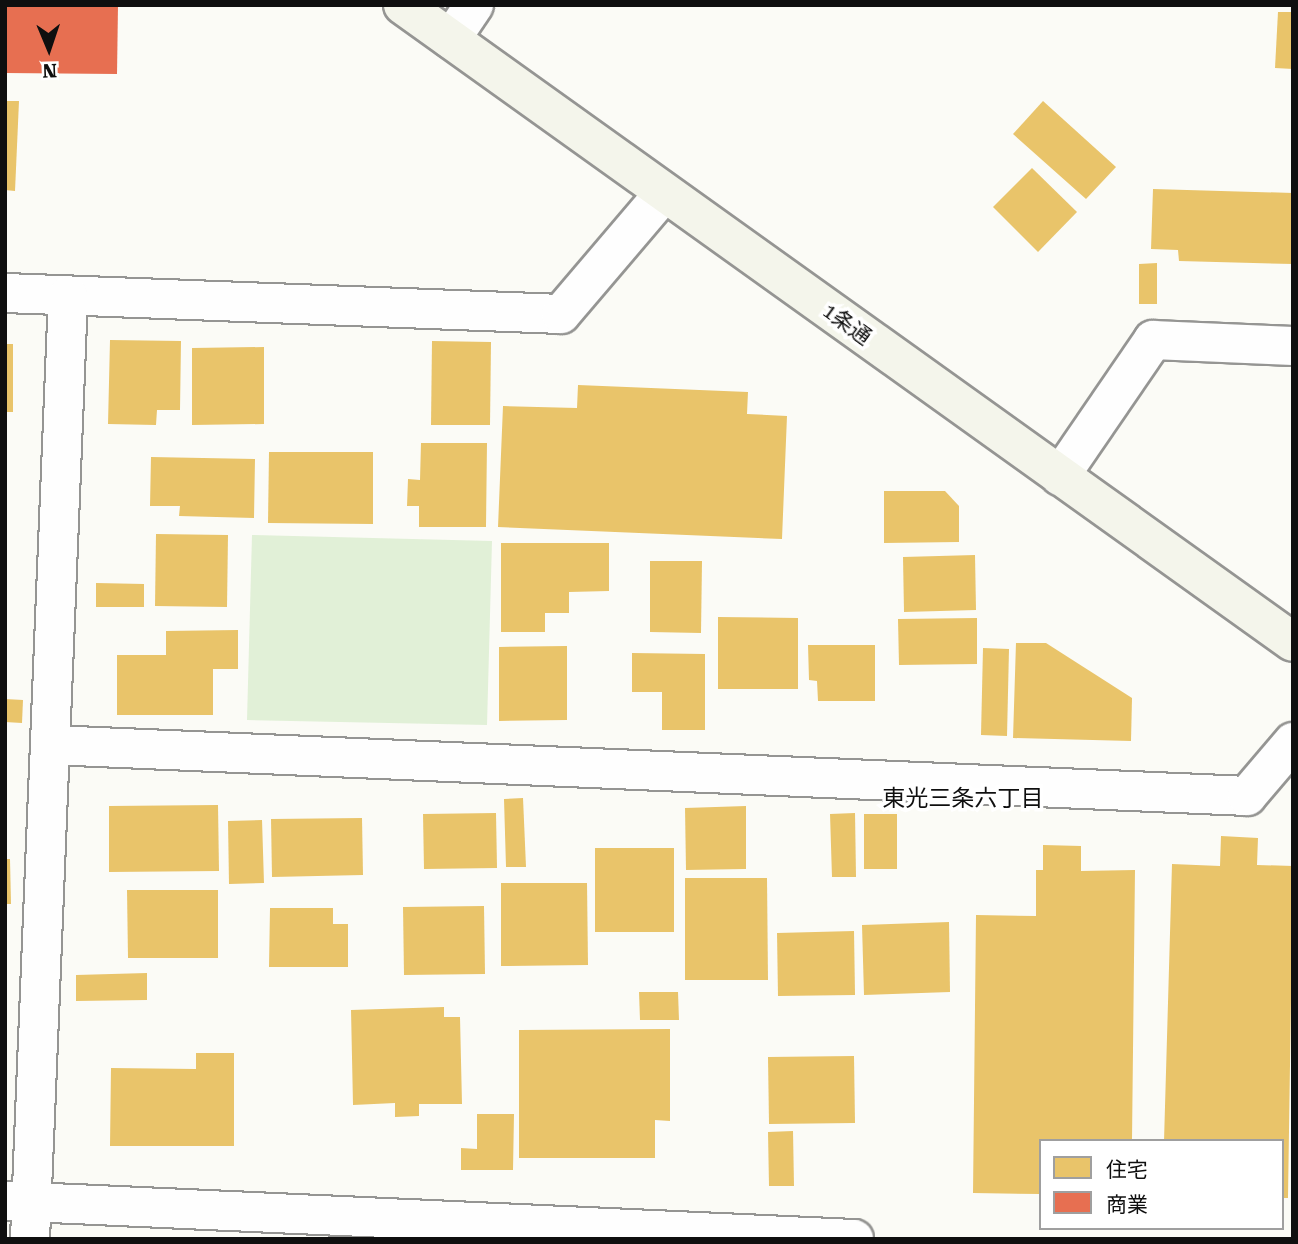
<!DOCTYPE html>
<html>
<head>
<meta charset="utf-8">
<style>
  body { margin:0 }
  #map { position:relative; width:1298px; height:1244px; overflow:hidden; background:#fbfbf6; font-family:"Roboto Serif","Noto Sans JP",serif }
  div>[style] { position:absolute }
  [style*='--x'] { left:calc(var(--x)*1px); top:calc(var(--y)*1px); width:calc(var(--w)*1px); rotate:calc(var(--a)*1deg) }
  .green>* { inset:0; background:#e1f0d7 }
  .homes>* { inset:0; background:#e9c46a }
  .shops>* { inset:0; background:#e76f51 }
  .roads { filter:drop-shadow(2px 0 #959593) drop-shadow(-2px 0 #959593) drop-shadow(0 2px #959593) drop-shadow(0 -2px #959593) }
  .street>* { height:38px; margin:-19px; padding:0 19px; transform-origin:19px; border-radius:19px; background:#fefefe }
  .secondary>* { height:38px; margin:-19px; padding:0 19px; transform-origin:19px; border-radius:19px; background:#f4f5eb }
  span { translate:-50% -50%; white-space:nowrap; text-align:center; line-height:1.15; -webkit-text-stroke:7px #fff; paint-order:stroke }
  .street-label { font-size:21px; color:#0f0f0f }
  .neighbourhood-label { font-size:23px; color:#0f0f0f }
  .frame { position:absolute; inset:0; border:7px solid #0f0f0f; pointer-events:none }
  .legend { position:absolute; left:1039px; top:1139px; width:245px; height:91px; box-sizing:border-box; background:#fff; border:2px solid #9f9f9f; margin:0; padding:9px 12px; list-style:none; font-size:21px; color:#0f0f0f }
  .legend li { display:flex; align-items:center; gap:14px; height:35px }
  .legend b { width:35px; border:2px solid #9f9f9f }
  .north { position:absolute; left:14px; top:14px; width:70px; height:70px; -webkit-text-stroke:5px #fff; paint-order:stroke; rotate:178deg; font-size:19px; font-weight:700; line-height:28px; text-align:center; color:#0f0f0f }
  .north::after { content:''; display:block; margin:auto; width:24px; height:32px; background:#0f0f0f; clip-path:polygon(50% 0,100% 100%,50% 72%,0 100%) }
</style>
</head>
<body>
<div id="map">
  <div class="green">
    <div style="clip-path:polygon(252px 535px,492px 541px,487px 725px,247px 720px)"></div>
  </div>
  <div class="homes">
    <div style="clip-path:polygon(1278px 12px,1293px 12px,1293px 69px,1275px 68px)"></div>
    <div style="clip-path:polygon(5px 101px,19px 101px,15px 191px,5px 190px)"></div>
    <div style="clip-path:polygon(1043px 101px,1116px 167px,1086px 199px,1013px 134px)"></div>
    <div style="clip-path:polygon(1032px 168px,1077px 212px,1038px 252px,993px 207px)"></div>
    <div style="clip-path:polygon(1153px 189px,1293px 193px,1293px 264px,1179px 261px,1178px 250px,1151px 249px)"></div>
    <div style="clip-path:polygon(1157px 263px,1157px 304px,1139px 304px,1139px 264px)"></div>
    <div style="clip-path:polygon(110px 340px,181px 341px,180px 410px,157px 410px,156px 425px,108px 424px)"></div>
    <div style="clip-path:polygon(432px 341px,491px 342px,490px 425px,431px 425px)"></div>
    <div style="clip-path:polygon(5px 344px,13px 344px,13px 412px,5px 412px)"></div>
    <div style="clip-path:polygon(264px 347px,264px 424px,192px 425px,192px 348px)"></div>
    <div style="clip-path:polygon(578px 385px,748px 392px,747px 414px,787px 416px,782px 539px,498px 527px,503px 406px,577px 408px)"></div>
    <div style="clip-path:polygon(421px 443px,487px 443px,486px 527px,419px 527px,419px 506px,407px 506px,408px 479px,420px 480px)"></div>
    <div style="clip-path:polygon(269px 452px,373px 452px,373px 524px,268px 523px)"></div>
    <div style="clip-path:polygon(151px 457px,255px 459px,254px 518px,179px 516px,180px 506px,150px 506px)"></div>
    <div style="clip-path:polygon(884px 491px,945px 491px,959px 506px,959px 542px,884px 543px)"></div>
    <div style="clip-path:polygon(156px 534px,228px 535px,227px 607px,155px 606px)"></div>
    <div style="clip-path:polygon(501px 543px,609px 543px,609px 591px,569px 592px,569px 613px,545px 613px,545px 632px,501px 632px)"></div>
    <div style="clip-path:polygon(975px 555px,976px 610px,904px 612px,903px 557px)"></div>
    <div style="clip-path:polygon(650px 561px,702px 561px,701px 633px,650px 632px)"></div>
    <div style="clip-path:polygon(96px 583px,144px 584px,144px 607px,96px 607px)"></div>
    <div style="clip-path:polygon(718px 617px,798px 618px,798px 689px,718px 689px)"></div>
    <div style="clip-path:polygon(977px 618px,977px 664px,899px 665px,898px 619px)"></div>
    <div style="clip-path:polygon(238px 630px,238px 669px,213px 669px,213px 715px,117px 715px,117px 655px,166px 655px,166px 631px)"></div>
    <div style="clip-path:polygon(1016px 643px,1046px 643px,1132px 698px,1131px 741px,1013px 738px)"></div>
    <div style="clip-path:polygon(808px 645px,875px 645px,875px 701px,818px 701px,817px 681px,809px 680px)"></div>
    <div style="clip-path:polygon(567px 646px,567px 720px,499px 721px,499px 647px)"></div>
    <div style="clip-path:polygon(983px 648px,1009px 649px,1007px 736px,981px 735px)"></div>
    <div style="clip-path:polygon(632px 653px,705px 654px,705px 730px,662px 730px,662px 692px,632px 692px)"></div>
    <div style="clip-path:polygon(5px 699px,23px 700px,22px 723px,5px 722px)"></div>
    <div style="clip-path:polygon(523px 798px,526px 867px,506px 867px,504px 799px)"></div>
    <div style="clip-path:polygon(218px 805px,219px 871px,109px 872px,109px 806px)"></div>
    <div style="clip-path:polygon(746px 806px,746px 869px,686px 870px,685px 808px)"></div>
    <div style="clip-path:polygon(496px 813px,497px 868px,424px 869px,423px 814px)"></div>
    <div style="clip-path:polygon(855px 813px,856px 877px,832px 877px,830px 814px)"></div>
    <div style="clip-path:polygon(864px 814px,897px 814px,897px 869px,864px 869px)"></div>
    <div style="clip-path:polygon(362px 818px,363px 875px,272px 877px,271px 819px)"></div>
    <div style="clip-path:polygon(262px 820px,264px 883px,229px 884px,228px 821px)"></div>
    <div style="clip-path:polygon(1221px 836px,1258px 838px,1257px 865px,1293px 866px,1288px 1198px,1282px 1198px,1282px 1141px,1164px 1141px,1172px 864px,1220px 866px)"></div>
    <div style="clip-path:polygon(1043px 845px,1081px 846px,1081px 871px,1135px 870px,1132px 1141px,1041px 1141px,1041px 1194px,973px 1193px,976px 915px,1036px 916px,1036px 870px,1043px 870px)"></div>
    <div style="clip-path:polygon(595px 848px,674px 848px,674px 932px,595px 932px)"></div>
    <div style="clip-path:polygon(5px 859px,10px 859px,11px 904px,5px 904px)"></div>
    <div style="clip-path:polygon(685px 878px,767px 878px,768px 980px,685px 980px)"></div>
    <div style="clip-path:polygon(501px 883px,587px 883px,588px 965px,501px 966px)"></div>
    <div style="clip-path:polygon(127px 890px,218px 890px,218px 958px,128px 958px)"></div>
    <div style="clip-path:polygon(484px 906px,485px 974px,404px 975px,403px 907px)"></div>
    <div style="clip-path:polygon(270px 908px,333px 908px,333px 924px,348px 924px,348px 967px,269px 967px)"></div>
    <div style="clip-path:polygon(949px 922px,950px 992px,864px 995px,862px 925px)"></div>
    <div style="clip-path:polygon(854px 931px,855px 995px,778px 996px,777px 933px)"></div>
    <div style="clip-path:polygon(147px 973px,147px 1000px,76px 1001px,76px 975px)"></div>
    <div style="clip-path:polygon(639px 992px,678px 992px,679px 1020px,640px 1020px)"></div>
    <div style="clip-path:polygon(444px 1007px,444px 1017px,460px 1017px,462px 1104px,419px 1104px,419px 1116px,395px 1117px,395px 1103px,353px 1105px,351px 1010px)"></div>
    <div style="clip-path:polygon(670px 1029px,670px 1121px,655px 1120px,655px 1158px,519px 1158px,519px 1030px)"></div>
    <div style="clip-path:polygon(196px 1053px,234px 1053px,234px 1146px,110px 1146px,111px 1068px,196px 1069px)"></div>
    <div style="clip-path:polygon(854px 1056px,855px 1123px,769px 1124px,768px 1057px)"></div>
    <div style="clip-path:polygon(477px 1114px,514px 1114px,513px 1170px,461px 1170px,461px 1148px,477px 1149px)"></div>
    <div style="clip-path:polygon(793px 1131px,794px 1186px,769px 1186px,768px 1132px)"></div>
  </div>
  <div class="shops">
    <div style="clip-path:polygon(5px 5px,118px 5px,117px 74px,5px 73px)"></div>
  </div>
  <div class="roads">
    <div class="street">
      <div style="--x:451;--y:39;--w:41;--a:-55.9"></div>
      <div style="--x:5;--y:293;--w:556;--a:2.16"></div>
      <div style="--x:561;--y:314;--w:159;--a:-49.6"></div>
      <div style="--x:1060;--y:476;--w:165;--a:-55.6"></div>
      <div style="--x:1153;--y:340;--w:140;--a:2.5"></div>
      <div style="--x:51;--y:745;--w:1197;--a:2.44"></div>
      <div style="--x:1247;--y:796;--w:71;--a:-49.6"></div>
      <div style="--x:7;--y:1201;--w:848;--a:2.57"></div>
      <div style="--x:30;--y:1239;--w:944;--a:-87.69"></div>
    </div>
    <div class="secondary">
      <div style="--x:403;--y:5;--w:1094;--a:35.59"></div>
    </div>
  </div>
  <div class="street-label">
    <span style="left:847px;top:324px;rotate:36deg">1条通</span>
  </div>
  <div class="neighbourhood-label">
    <span style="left:963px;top:799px">東光三条六丁目</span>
  </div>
  <div class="frame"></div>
  <ul class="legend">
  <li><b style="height:19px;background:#e9c46a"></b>住宅</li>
  <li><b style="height:19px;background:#e76f51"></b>商業</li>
  </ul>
  <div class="north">N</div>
</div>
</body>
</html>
